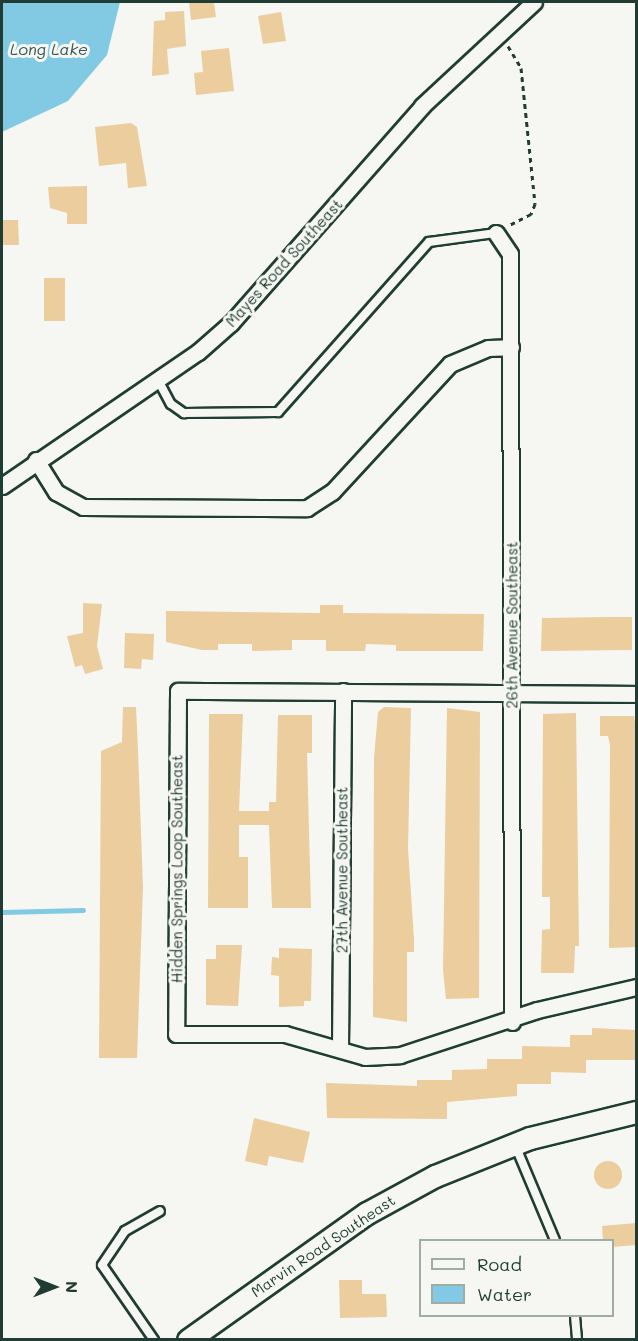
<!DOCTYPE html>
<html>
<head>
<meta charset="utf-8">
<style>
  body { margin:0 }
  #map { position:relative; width:638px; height:1341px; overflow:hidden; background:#f6f6f2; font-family:Mali,sans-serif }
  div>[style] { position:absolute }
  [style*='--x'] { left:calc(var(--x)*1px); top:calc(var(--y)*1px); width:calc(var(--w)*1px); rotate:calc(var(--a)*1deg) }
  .water>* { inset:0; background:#82cae3 }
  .stream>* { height:4.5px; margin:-2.25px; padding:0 2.25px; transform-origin:2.25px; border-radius:2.25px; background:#82cae3 }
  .building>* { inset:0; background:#ebcd9e }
  .round { border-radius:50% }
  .path>* { height:3px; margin-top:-1.5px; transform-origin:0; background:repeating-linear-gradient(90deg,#1f3d34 0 4.5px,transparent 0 9px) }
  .roads { filter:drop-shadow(2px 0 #1f3d34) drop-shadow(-2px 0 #1f3d34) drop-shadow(0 2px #1f3d34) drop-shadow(0 -2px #1f3d34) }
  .lane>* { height:8px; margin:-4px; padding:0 4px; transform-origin:4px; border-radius:4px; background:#f6f6f2 }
  .street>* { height:15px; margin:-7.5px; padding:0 7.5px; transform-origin:7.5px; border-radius:7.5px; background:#f6f6f2 }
  .secondary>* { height:21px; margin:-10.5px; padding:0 10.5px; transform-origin:10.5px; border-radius:10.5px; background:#f6f6f2 }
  span { translate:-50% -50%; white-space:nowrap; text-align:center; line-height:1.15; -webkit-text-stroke:6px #f6f6f2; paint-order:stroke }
  .street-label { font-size:15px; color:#1f3d34 }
  .water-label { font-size:16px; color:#335957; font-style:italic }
  .frame { position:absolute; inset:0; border:3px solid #1f3d34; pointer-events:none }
  .legend { position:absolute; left:419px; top:1239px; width:195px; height:78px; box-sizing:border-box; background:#f6f6f2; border:2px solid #a0aca6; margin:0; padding:8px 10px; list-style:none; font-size:18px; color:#1f3d34 }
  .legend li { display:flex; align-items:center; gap:12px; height:30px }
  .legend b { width:30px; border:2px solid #a0aca6 }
  .north { position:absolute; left:24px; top:1257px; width:60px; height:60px; -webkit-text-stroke:4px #f6f6f2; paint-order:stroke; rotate:90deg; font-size:16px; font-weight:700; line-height:24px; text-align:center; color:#1f3d34 }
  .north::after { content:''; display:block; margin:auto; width:21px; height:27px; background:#1f3d34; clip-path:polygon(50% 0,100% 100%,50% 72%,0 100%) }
</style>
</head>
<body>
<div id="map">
  <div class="water">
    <div style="clip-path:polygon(2px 2px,120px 2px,107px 55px,68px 101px,2px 132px)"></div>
  </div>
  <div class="stream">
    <div style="--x:2;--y:912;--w:81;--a:-1.4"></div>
  </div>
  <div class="building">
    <div style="clip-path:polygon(189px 2px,214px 2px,216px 17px,191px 20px)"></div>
    <div style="clip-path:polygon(184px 11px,186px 46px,167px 49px,169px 74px,152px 76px,154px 21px,165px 20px,165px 12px)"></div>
    <div style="clip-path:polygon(281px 12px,286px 41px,263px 44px,258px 16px)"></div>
    <div style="clip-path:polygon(229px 48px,234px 91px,196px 95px,194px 73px,203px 72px,201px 51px)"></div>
    <div style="clip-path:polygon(131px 123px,137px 127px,147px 186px,128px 188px,126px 163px,99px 166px,95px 127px)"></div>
    <div style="clip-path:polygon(87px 186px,87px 224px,67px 224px,67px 213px,50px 208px,48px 187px)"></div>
    <div style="clip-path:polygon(2px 220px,18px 220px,19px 245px,2px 245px)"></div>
    <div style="clip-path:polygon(44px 278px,65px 278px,65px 321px,44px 321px)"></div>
    <div style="clip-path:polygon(83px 603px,102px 604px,97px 646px,103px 669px,85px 674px,82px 665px,75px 667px,67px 636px,83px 633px)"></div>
    <div style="clip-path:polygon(320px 605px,343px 605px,343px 613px,484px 614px,483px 651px,396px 651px,396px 645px,366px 644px,365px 651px,326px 651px,326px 640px,292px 640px,292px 650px,252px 651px,252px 644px,218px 644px,218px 650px,202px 650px,166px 642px,166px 611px,320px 613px)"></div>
    <div style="clip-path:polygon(609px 617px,632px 617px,632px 650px,541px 651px,542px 618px)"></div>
    <div style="clip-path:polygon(125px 633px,154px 634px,153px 660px,142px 659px,141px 669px,124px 668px)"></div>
    <div style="clip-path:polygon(123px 707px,136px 707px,138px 751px,143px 887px,137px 1058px,99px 1058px,101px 751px,122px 742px)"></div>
    <div style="clip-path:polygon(384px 707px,411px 708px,408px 849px,414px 939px,414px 952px,407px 952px,407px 1022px,373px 1017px,374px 758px,378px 712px)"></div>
    <div style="clip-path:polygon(447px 708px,480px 712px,479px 998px,446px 999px,443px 970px)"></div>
    <div style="clip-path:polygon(576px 713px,579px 946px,575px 946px,574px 973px,541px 973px,542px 930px,550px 929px,550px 897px,542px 897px,543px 714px)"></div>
    <div style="clip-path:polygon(209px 714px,243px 714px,239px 811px,269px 811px,269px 802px,276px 802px,278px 715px,312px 715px,312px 753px,307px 753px,311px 908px,272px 908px,269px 825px,239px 825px,239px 857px,248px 857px,248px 908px,208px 908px)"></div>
    <div style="clip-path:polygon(600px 716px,634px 716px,636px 729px,636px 947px,609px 948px,610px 745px,608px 736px,600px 736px)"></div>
    <div style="clip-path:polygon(216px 945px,242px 945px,238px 1006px,206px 1005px,206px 959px,216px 959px)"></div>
    <div style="clip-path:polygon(279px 948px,312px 949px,311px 1001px,304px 1001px,304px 1006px,279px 1007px,279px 976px,271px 975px,272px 957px,279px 958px)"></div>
    <div style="clip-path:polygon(592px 1028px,636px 1030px,636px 1060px,586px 1060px,586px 1073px,551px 1072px,551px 1084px,517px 1084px,517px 1096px,447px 1102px,447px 1119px,327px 1118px,326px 1083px,417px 1086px,417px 1080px,452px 1080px,452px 1070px,487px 1069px,487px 1059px,522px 1059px,522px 1046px,570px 1047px,570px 1035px,592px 1035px)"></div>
    <div style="clip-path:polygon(254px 1118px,310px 1132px,303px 1163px,269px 1156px,267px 1166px,245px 1161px)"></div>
    <div class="round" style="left:594px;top:1161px;width:28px;height:28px"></div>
    <div style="clip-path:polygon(636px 1223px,636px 1245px,612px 1247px,612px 1240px,603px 1240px,602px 1226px)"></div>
    <div style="clip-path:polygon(339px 1280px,362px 1280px,362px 1294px,386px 1294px,387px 1317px,340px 1318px)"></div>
  </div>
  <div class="path">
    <div style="--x:508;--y:46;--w:26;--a:59"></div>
    <div style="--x:521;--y:68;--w:137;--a:84.1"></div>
    <div style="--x:535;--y:204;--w:11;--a:112"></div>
    <div style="--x:531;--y:214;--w:25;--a:153"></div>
  </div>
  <div class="roads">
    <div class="lane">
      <div style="--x:158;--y:380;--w:27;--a:62"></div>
      <div style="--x:171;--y:404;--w:16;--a:35"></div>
      <div style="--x:184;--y:413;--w:94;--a:-0.6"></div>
      <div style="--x:278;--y:412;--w:227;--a:-48.4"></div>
      <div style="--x:429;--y:242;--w:68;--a:-7.7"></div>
      <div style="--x:515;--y:1145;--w:103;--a:67.2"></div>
      <div style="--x:575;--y:1316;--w:24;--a:85"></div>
      <div style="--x:154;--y:1340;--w:91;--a:-124.7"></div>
      <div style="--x:102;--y:1265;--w:41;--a:-55.9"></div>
      <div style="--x:125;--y:1231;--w:40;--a:-29.7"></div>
    </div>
    <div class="street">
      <div style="--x:496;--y:233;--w:25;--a:56"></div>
      <div style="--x:510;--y:254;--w:768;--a:89.85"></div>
      <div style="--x:36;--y:460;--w:38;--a:58"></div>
      <div style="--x:56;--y:492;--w:31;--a:29"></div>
      <div style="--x:83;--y:507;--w:224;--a:0.3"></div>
      <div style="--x:307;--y:508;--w:30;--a:-33"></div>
      <div style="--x:332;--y:492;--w:174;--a:-47.3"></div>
      <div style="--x:450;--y:364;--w:41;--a:-22.8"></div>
      <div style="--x:488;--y:348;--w:23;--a:-2"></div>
      <div style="--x:2;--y:486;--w:237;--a:-34.4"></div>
      <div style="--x:198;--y:352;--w:44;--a:-41.3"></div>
      <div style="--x:231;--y:323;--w:289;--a:-48.6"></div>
      <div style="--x:422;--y:106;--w:153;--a:-42.9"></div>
      <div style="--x:636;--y:694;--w:458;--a:-179.6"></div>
      <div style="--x:178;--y:691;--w:343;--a:90.3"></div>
      <div style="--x:176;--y:1034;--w:109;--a:0"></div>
      <div style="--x:285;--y:1034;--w:83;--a:16"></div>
      <div style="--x:365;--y:1057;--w:35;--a:-3"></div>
      <div style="--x:400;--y:1055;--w:144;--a:-18.2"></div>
      <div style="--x:537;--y:1010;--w:102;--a:-13.1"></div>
      <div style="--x:340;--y:1049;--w:358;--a:-89.5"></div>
    </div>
    <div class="secondary">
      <div style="--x:188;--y:1340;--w:219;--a:-35.4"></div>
      <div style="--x:367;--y:1213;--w:77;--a:-28.6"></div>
      <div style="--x:435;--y:1176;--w:102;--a:-21.8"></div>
      <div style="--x:530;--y:1138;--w:109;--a:-13.8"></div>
    </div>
  </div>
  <div class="street-label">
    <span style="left:284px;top:263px;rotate:-48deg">Mayes Road Southeast</span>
    <span style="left:512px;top:625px;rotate:-90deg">26th Avenue Southeast</span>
    <span style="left:177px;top:869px;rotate:-90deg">Hidden Springs Loop Southeast</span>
    <span style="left:342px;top:870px;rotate:-90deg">27th Avenue Southeast</span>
    <span style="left:323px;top:1246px;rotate:-34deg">Marvin Road Southeast</span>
  </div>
  <div class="water-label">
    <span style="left:49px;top:49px">Long Lake</span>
  </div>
  <div class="frame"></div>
  <ul class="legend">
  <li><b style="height:8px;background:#f6f6f2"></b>Road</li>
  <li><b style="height:16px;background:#82cae3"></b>Water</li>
  </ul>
  <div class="north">N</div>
</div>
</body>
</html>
